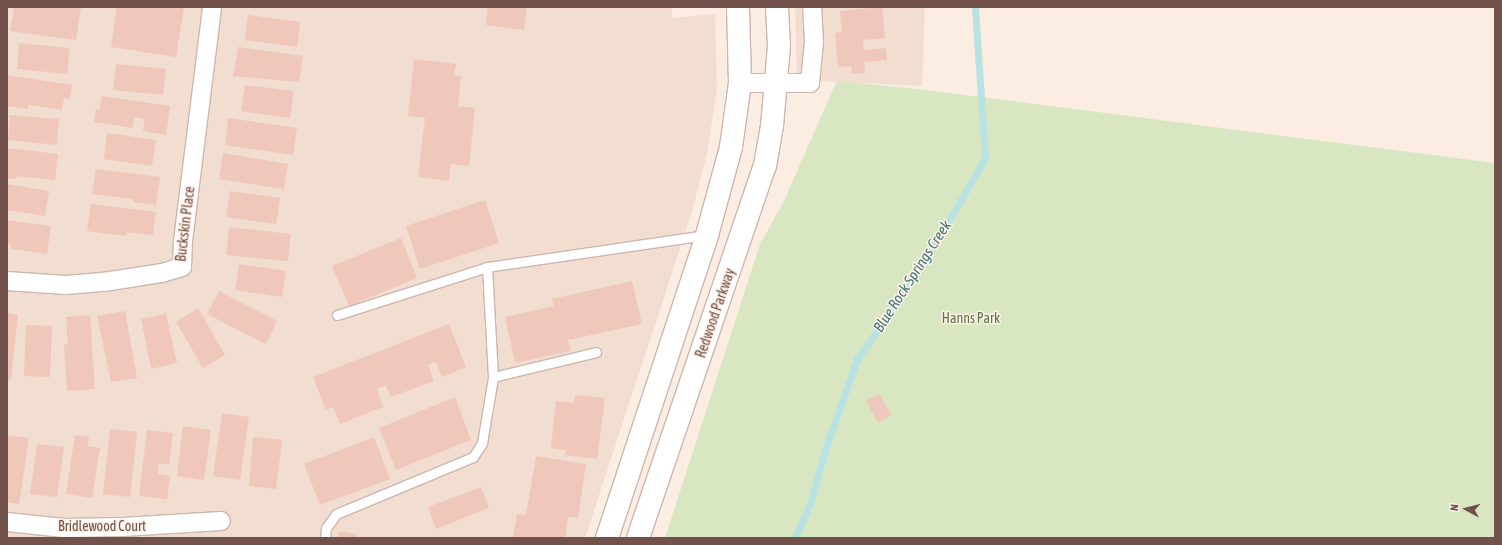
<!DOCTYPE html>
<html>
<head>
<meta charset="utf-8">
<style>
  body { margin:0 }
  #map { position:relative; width:1502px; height:545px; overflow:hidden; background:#fbede2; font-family:"Asap Condensed",sans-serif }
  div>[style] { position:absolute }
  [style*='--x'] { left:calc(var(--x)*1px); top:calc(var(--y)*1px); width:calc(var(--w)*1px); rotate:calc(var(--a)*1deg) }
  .residential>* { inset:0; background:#f2ddd1 }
  .green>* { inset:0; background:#d8e7c2 }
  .stream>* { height:7px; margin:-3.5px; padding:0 3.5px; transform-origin:3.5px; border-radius:3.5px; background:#b8e3e2 }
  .building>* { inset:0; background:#efc7bb }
  .roads { filter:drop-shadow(1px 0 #ceb5ad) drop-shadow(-1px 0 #ceb5ad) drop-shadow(0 1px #ceb5ad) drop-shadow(0 -1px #ceb5ad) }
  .lane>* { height:9px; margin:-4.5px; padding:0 4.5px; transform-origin:4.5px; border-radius:4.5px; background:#fff }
  .street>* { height:18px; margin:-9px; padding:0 9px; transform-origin:9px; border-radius:9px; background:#fff }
  .secondary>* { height:22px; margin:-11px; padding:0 11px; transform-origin:11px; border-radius:11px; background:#fff }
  span { translate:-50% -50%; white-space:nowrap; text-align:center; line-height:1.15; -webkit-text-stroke:3px #fef2e8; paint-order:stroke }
  .street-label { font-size:14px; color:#71514a }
  .park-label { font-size:14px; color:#5c7742 }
  .water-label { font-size:15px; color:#3f7676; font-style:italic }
  .frame { position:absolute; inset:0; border:8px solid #71514a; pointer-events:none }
  .north { position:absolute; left:1446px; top:489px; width:40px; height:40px; -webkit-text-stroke:3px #fef2e8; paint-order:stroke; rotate:277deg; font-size:11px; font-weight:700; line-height:16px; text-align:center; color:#71514a }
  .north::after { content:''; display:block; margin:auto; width:14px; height:18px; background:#71514a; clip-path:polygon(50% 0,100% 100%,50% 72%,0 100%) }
</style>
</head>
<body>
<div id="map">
  <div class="residential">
    <div style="clip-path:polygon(7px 7px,672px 7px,672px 18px,715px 14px,717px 88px,707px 154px,691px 215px,585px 538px,7px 538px)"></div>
    <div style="clip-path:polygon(795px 7px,925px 7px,922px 86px,797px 80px)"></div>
  </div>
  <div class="green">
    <div style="clip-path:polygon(837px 81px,926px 90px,1495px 163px,1495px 538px,665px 538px,760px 244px,783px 203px)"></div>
  </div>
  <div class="stream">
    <div style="--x:795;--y:538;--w:40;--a:-66.6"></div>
    <div style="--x:811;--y:501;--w:53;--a:-74.6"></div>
    <div style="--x:825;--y:450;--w:96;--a:-70.6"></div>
    <div style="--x:857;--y:359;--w:115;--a:-54.9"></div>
    <div style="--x:923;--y:265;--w:124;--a:-59.9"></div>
    <div style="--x:985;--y:158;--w:151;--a:-93.8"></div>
  </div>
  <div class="building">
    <div style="clip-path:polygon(14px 7px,81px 7px,76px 40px,10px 31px)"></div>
    <div style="clip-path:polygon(117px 7px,184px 7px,176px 57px,111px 47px)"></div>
    <div style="clip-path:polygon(488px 7px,527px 7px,524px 30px,486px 25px)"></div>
    <div style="clip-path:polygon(882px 7px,885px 38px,863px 40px,864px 50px,886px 48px,887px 60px,864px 62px,865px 73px,852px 74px,851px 66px,838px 67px,835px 33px,842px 32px,840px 11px)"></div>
    <div style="clip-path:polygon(248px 15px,300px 22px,297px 47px,245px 40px)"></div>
    <div style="clip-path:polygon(19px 43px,70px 48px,67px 74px,17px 69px)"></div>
    <div style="clip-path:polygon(238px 47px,303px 56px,299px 82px,233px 76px)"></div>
    <div style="clip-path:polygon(414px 59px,456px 64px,454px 76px,461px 76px,458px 106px,475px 108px,469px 166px,451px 164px,449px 181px,418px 177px,425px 118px,408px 116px)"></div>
    <div style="clip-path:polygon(116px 64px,166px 69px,163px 95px,113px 90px)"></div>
    <div style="clip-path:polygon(7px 75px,72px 85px,70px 99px,64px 98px,62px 110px,28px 105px,28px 109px,7px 106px)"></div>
    <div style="clip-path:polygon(245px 85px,294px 91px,290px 118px,241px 111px)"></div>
    <div style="clip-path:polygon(102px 96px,170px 106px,166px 135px,143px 131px,145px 119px,134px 117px,133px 128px,94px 122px,96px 109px,100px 109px)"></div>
    <div style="clip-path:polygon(10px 115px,59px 119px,57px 145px,8px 140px)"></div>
    <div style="clip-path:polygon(228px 118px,297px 128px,293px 155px,225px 145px)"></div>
    <div style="clip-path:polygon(107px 133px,156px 140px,152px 166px,104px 159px)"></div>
    <div style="clip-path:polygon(7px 148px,58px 154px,55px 180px,16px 176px,16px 179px,7px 178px)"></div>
    <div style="clip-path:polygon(223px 153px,288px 164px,284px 189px,219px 179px)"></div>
    <div style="clip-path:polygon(96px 169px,160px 177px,156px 205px,133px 202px,133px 199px,92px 194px)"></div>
    <div style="clip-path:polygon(7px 184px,49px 191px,45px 216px,7px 210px)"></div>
    <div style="clip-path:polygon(230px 191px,280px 198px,276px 224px,226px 217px)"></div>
    <div style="clip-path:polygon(485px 200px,499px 243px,420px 269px,406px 226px)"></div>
    <div style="clip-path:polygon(91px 204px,156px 212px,153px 235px,127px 232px,126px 236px,87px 231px)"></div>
    <div style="clip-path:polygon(7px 220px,51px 226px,47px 254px,11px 249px,11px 245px,7px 244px)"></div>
    <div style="clip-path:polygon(229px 227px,291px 234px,288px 261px,226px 255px)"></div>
    <div style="clip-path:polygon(401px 238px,417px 278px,349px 306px,332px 266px)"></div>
    <div style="clip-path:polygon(239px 264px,286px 271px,282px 297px,235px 290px)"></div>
    <div style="clip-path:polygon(632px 281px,642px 324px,568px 340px,571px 351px,515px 363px,505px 317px,554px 306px,552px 299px)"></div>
    <div style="clip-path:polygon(219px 291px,277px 321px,266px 344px,207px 314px)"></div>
    <div style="clip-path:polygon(198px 308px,225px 355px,203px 368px,176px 322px)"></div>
    <div style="clip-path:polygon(125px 311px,137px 378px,111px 382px,97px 316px)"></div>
    <div style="clip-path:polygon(7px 313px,18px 315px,11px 380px,7px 379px)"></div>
    <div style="clip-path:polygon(166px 314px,177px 363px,151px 369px,141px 319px)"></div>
    <div style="clip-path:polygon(90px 315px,95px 389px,67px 391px,64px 345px,68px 344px,66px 317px)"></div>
    <div style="clip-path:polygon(449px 324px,466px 367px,442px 377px,436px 362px,428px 365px,434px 381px,391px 397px,386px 385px,377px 389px,383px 407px,340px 424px,333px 407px,326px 410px,313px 377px)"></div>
    <div style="clip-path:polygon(26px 325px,52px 326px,50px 377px,24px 376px)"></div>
    <div style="clip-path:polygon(879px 394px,891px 415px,878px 423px,866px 401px)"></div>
    <div style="clip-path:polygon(575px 395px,605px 398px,597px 459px,565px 455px,566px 450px,551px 448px,556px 401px,574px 403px)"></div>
    <div style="clip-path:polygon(455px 397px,471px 440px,396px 470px,379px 428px)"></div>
    <div style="clip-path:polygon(222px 413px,249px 417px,240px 480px,213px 476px)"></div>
    <div style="clip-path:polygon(183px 426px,211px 430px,204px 480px,177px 476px)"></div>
    <div style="clip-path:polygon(110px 429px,137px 432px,130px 497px,103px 494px)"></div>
    <div style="clip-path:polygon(147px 430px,173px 433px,169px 465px,159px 463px,158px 474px,170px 476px,167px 499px,139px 496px)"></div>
    <div style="clip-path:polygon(7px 435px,29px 438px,19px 504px,7px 502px)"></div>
    <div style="clip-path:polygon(75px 435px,89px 437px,88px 446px,100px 448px,92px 498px,66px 494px)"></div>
    <div style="clip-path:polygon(253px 437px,282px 440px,276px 489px,249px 486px)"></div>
    <div style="clip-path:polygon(374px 437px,390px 479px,320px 505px,304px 464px)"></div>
    <div style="clip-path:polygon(37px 444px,64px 447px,57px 497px,30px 494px)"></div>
    <div style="clip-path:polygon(536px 456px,586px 464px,578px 518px,568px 517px,565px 538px,513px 538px,517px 514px,526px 515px)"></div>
    <div style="clip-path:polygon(481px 487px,489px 508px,436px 529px,428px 507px)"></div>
    <div style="clip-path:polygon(339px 531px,357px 534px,357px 538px,338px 538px)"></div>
  </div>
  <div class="roads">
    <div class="lane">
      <div style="--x:337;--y:315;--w:157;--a:-17.7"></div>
      <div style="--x:493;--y:377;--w:110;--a:-93.1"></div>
      <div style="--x:487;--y:267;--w:222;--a:-8.3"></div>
      <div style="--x:325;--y:538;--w:10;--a:-84"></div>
      <div style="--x:326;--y:528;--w:17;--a:-54"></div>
      <div style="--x:336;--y:514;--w:148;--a:-22.6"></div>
      <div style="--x:473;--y:457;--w:17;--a:-57"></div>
      <div style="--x:482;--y:443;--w:67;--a:-80.5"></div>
      <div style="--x:493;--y:377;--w:106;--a:-13.6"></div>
    </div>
    <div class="street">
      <div style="--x:740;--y:83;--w:70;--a:0"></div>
      <div style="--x:810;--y:83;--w:41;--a:-84.4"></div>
      <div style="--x:814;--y:42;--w:35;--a:-93"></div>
      <div style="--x:7;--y:281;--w:59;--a:3.9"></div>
      <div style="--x:66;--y:285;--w:38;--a:-5"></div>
      <div style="--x:104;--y:282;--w:59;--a:-8.8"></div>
      <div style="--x:162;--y:273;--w:21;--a:-17"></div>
      <div style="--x:182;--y:267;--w:26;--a:-88"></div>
      <div style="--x:183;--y:241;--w:236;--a:-82.9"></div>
      <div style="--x:7;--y:522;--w:57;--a:6"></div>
      <div style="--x:64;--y:528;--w:59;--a:-1"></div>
      <div style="--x:123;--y:527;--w:98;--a:-3.5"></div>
    </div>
    <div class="secondary">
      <div style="--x:607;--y:538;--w:319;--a:-71.7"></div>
      <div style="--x:707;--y:235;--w:91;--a:-74.7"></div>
      <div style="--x:731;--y:147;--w:65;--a:-82"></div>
      <div style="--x:740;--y:83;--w:76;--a:-91.5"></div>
      <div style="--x:638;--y:538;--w:393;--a:-71.2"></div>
      <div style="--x:765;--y:166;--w:41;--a:-80.1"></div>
      <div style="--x:772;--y:126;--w:80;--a:-85"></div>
      <div style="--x:779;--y:46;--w:39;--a:-93"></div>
    </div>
  </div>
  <div class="street-label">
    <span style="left:185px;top:224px;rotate:-83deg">Buckskin Place</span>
    <span style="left:715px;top:313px;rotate:-71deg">Redwood Parkway</span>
    <span style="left:102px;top:526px">Bridlewood Court</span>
  </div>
  <div class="park-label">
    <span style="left:971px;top:318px">Hanns Park</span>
  </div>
  <div class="water-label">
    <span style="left:912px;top:276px;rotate:-57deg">Blue Rock Springs Creek</span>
  </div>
  <div class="frame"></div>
  <div class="north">N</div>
</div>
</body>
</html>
